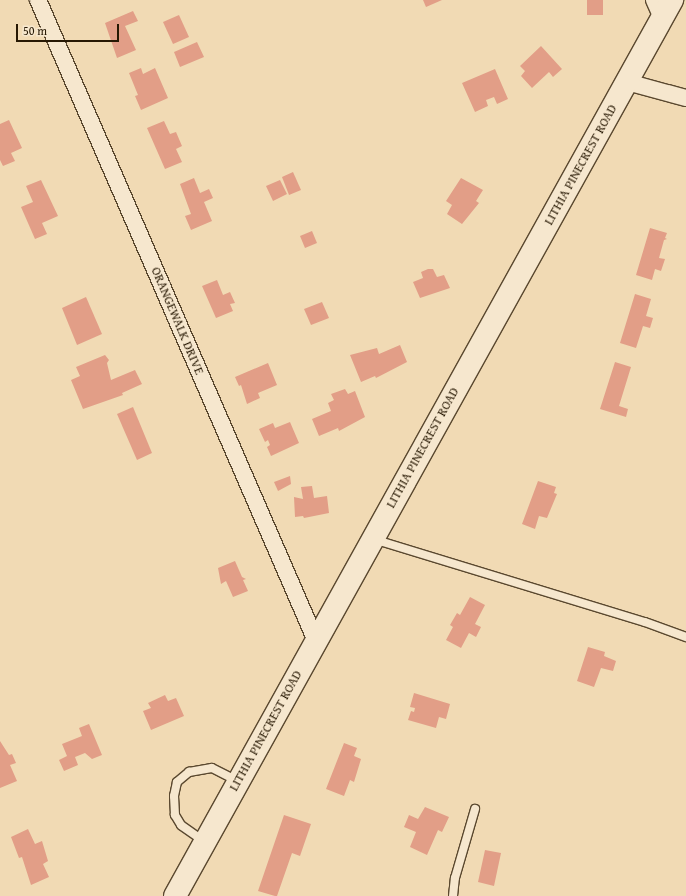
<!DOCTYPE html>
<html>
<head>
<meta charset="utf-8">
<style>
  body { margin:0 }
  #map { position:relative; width:686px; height:896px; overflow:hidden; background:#f1dab4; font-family:"Gentium Book Plus",serif }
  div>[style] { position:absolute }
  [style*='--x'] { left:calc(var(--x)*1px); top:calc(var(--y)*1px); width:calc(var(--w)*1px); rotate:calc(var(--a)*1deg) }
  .building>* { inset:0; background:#e29e87 }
  .roads { filter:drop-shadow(1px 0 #5a482f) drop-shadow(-1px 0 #5a482f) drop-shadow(0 1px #5a482f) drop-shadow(0 -1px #5a482f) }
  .service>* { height:8px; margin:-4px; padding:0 4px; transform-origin:4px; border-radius:4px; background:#f6e7ce }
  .minor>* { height:16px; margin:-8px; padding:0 8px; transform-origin:8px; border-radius:8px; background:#f6e7ce }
  .secondary>* { height:22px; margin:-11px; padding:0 11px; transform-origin:11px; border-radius:11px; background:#f6e7ce }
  span { translate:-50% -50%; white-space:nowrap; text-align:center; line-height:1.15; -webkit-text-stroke:4px #f6e7ce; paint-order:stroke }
  .street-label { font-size:13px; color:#271803 }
  .scale { position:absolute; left:16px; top:24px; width:103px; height:18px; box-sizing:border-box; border:2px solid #271803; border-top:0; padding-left:5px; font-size:12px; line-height:14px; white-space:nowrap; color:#271803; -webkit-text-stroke:3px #f6e7ce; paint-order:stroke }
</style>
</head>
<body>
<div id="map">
  <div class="building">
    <div style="clip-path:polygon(423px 0,442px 0,426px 7px)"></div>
    <div style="clip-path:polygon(587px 0,603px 0,603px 15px,587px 15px)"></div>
    <div style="clip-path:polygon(133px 11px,138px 21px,125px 26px,136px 50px,117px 58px,105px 23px)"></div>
    <div style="clip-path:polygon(179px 15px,189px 37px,173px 44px,163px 22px)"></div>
    <div style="clip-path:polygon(197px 42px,204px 57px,180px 67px,174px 52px)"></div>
    <div style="clip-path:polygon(541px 46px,562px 69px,553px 77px,549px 72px,532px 88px,521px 76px,525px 71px,520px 66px)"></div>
    <div style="clip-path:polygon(141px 68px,143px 74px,155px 68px,168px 98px,141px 110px,135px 96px,138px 95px,129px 73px)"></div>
    <div style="clip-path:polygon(495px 69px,508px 99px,497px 104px,494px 97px,486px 100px,488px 106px,475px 112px,462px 83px)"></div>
    <div style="clip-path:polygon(9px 120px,22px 148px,11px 153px,15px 161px,3px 166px,0 160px,0 124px)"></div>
    <div style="clip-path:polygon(164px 121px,170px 134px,176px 132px,182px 146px,176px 149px,182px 162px,165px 169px,147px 128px)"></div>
    <div style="clip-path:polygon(293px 172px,301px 190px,289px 195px,282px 177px)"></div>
    <div style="clip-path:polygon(194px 178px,200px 193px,209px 189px,213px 198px,204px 202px,212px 221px,191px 230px,185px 216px,191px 214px,180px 184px)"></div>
    <div style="clip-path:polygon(461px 178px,483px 190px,476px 201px,479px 203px,462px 224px,447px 214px,452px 205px,446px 201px)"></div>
    <div style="clip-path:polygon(41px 180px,58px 216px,42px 223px,47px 234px,35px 239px,21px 207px,33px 202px,26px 186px)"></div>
    <div style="clip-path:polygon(280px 180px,287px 194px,273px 201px,266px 186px)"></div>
    <div style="clip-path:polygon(650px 228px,667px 233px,665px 238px,667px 239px,664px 240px,659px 258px,665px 259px,661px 271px,655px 269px,652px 280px,636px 275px)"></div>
    <div style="clip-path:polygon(312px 231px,317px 243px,305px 248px,300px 236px)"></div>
    <div style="clip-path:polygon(428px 269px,433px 269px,437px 277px,444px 275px,450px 288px,420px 298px,413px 282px,423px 278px,421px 272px)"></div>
    <div style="clip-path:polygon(217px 280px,223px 295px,230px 292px,235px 303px,230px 304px,233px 311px,216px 318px,202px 286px)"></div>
    <div style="clip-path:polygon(635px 294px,651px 299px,646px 316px,653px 318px,650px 328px,643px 326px,636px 348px,620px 343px)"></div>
    <div style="clip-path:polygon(86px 297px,102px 334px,77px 345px,62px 308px)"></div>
    <div style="clip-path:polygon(322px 302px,329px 318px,311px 325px,304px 309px)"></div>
    <div style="clip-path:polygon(400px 345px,407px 362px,376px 378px,375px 376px,361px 382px,350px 355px,377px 348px,379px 354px)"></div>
    <div style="clip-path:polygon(105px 355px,109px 360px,107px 363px,111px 380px,135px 370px,142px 384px,122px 393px,123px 395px,83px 409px,71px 380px,80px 376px,76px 367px)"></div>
    <div style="clip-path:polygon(615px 362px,631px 367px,619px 406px,628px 409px,626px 417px,600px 409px)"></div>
    <div style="clip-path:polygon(268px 363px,277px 385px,258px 393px,260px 398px,247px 404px,241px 385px,239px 386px,235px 377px)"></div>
    <div style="clip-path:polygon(345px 389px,348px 394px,355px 391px,365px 417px,339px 431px,338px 428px,319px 436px,312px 419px,331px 411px,328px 403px,334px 400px,331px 394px)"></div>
    <div style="clip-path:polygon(133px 407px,152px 453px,137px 460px,117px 414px)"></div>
    <div style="clip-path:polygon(290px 422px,299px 443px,271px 456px,267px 447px,270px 445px,268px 440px,265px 442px,259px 429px,273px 423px,275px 428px)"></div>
    <div style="clip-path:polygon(290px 476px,291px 484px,278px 491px,274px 482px)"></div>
    <div style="clip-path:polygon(538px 481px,556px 487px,554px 493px,557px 494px,547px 518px,539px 516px,535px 529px,522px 524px)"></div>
    <div style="clip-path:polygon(312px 486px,314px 498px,327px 496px,329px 513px,304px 518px,303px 516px,295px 517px,294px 497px,303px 499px,301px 487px)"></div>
    <div style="clip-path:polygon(235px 561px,242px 577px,246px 579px,243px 580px,248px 591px,233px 597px,226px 581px,221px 584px,218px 568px)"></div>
    <div style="clip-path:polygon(470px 597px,485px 605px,475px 624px,481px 627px,476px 637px,469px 633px,461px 648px,446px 640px,453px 627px,450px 625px,457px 613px,460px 615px)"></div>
    <div style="clip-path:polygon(588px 647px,605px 652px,604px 656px,616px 661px,613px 671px,601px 668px,594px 687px,577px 681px)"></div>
    <div style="clip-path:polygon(414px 693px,450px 704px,446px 719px,439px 717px,436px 728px,408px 720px,411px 711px,414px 712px,415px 708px,410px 707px)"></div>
    <div style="clip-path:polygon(165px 695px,168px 701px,176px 698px,184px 716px,151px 730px,143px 711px,151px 708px,148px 703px)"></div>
    <div style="clip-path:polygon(89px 724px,102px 755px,92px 759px,85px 753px,75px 757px,78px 765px,64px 771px,59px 760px,67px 756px,62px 744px,82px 736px,79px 728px)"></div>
    <div style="clip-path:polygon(0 741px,9px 755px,12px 754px,16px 763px,10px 765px,17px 781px,0 788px)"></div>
    <div style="clip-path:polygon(344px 743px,357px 748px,354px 756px,361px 759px,354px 782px,350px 780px,344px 796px,326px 789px)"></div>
    <div style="clip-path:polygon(425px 807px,449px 817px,442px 832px,438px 830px,427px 855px,410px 847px,416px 832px,404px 827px,409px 815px,418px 819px)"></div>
    <div style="clip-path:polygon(284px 815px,311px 824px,300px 856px,292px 853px,277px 896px,275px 896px,258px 891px)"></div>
    <div style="clip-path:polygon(28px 829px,35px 844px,42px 841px,48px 861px,43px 864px,49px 877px,31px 885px,22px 857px,19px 858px,11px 837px)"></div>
    <div style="clip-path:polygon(485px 850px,501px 853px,494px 886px,478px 882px)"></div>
  </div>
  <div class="roads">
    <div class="service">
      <div style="--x:373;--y:539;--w:284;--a:17"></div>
      <div style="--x:645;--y:622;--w:44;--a:20.1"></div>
      <div style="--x:205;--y:842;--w:29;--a:-145"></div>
      <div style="--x:181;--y:825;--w:12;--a:-121"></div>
      <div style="--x:175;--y:815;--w:19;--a:-93"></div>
      <div style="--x:174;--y:796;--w:14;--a:-78"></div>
      <div style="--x:177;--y:782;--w:16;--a:-40"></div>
      <div style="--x:189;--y:772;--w:23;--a:-10"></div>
      <div style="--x:212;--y:768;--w:29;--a:27"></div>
      <div style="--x:453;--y:896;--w:18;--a:-84"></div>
      <div style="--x:455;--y:878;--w:72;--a:-73.8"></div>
    </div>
    <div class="minor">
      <div style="--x:38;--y:0;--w:699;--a:66.55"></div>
      <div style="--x:654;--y:0;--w:20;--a:66"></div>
      <div style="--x:627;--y:82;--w:61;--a:15.2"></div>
    </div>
    <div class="secondary">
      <div style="--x:175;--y:896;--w:1025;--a:-60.98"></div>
    </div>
  </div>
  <div class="street-label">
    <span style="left:581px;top:165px;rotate:-61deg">LITHIA PINECREST ROAD</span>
    <span style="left:177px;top:321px;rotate:67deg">ORANGEWALK DRIVE</span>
    <span style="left:423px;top:448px;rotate:-61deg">LITHIA PINECREST ROAD</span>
    <span style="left:266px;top:731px;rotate:-61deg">LITHIA PINECREST ROAD</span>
  </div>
  <div class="scale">50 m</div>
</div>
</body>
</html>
